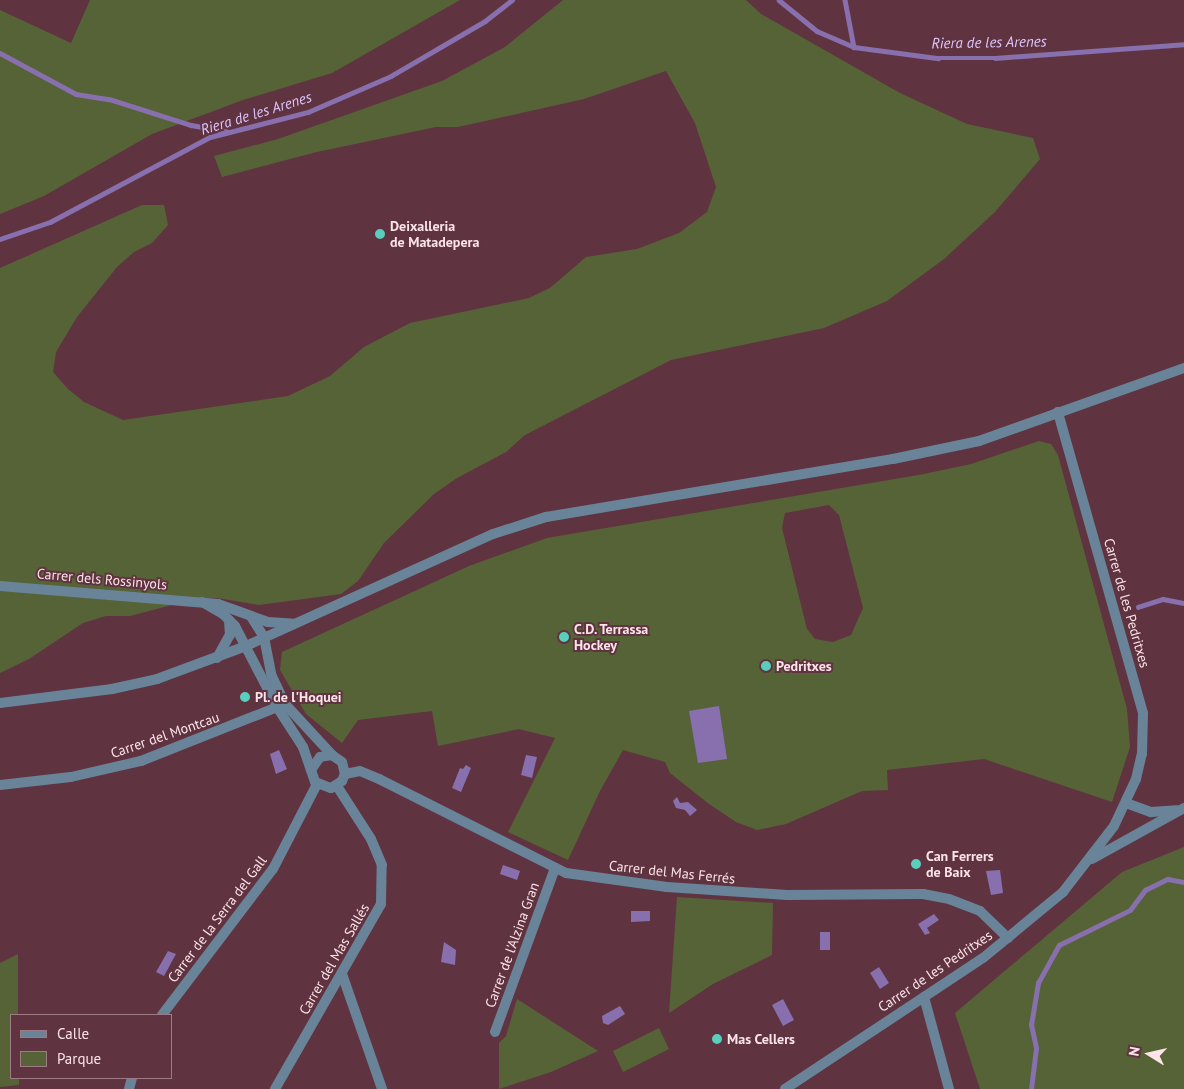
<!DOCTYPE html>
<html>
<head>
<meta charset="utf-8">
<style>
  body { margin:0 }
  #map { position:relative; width:1184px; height:1089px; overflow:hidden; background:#603340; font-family:"PT Sans",sans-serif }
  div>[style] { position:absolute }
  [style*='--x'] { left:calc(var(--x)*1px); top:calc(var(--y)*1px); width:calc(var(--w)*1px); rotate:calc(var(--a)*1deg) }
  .green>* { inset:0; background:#566337 }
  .water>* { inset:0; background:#886fae }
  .stream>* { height:4.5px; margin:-2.25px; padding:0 2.25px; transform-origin:2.25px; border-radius:2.25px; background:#886fae }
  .minor>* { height:10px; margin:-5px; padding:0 5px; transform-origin:5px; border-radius:5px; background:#698499 }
  .tertiary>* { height:10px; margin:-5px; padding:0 5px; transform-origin:5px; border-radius:5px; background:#698499 }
  .dots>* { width:14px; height:14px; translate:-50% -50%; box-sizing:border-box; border:2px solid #603340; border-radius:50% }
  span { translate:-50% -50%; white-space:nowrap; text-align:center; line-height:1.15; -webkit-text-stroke:4px #603340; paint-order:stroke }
  .poi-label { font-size:14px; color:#fce4e9; font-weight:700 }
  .left { translate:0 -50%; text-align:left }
  .street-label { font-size:14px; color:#fce4e9 }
  .water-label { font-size:15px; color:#dcc7fd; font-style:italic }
  .legend { position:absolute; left:10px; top:1014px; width:162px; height:65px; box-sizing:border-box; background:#603340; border:1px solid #9e7a84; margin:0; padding:6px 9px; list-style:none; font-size:15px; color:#fce4e9 }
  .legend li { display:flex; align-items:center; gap:10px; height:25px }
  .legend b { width:25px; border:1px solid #9e7a84 }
  .north { position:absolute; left:1124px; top:1029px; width:50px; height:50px; -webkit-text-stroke:4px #603340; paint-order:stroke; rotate:280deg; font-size:14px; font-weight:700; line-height:20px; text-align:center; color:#fce4e9 }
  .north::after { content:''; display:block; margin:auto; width:18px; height:22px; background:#fce4e9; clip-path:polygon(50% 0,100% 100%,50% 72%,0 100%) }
</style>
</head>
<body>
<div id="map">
  <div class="green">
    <div style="clip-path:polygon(90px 0,460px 0,332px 73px,243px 100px,152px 134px,44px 196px,0 214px,0 10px,71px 43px)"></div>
    <div style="clip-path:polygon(563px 0,746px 0,761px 14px,900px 93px,967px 124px,1033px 138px,1040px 159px,995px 212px,944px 259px,887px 301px,824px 328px,671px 360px,525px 435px,506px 452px,457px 478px,434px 494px,384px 543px,358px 581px,341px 594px,259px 605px,217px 598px,195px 599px,130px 616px,106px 616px,83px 623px,29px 659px,0 673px,0 268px,142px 205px,164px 205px,168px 225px,152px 243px,134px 252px,117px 267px,77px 317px,56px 352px,53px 372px,68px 389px,84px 402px,123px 420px,288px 396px,330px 376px,364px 347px,410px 323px,529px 298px,550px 288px,586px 257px,637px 249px,679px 233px,707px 212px,716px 187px,695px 123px,666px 71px,584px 99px,458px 127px,436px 127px,317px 152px,222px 177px,214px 156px,278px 139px,442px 81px,505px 47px)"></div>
    <div style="clip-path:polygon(evenodd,1039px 441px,1051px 444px,1058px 455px,1127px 709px,1130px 747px,1112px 802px,984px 759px,887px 770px,888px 790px,862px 791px,786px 824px,757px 830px,736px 822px,709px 804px,670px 773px,665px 762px,623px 750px,600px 791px,568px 860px,508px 832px,555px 738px,519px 729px,438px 746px,432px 711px,358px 720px,342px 743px,306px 714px,280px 670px,282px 652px,469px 566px,547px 538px,924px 474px,971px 464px,1039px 441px,829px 505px,839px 515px,863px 608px,851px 635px,833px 642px,815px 639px,807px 629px,782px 528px,785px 513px,829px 505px)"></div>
    <div style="clip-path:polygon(1184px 847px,1184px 1089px,980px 1089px,955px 1013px,1122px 872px)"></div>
    <div style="clip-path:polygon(677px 897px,773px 903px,772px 955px,713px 984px,669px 1013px)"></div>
    <div style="clip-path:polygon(18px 954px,18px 1015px,11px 1015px,11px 1078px,19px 1078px,19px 1085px,0 1087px,0 963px)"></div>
    <div style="clip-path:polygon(517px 999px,598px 1051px,551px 1072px,499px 1089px,499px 1043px,506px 1036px)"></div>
    <div style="clip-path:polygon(659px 1028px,669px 1049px,623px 1072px,613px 1051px)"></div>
  </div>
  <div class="water">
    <div style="clip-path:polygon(719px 706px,727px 759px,698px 763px,689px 711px)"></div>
    <div style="clip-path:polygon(279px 750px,287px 769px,276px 774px,270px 754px)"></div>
    <div style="clip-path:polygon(526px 755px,537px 757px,532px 778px,521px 775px)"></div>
    <div style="clip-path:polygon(466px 765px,471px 768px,461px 792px,452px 788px,460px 768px,463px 769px)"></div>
    <div style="clip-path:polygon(677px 797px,680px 803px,688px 802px,697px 810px,690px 816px,685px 810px,676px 808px,673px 801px)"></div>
    <div style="clip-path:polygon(503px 865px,520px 871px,517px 880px,500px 874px)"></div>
    <div style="clip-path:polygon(1000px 870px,1003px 893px,991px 895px,986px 871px)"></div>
    <div style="clip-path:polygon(631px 911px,650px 911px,650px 921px,631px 922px)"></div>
    <div style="clip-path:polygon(934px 914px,939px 920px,927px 928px,930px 933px,925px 935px,918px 924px)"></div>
    <div style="clip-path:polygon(820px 932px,830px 932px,830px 950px,820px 950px)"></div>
    <div style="clip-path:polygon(444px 942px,456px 950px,455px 965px,441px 962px)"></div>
    <div style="clip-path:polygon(168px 951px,176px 954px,164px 976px,156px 972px)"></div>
    <div style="clip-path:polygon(879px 967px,889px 983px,880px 989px,870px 973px)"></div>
    <div style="clip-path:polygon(783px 999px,794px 1020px,783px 1026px,772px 1005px)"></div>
    <div style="clip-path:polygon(620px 1006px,625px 1014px,608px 1025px,603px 1023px,602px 1016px)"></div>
  </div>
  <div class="stream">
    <div style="--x:779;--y:0;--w:49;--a:39.2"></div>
    <div style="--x:817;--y:31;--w:40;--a:23.4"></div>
    <div style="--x:854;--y:47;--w:85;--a:7.5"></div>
    <div style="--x:938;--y:58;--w:57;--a:0"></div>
    <div style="--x:995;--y:58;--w:190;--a:-4.2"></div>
    <div style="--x:845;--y:0;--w:48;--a:79.2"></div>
    <div style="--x:0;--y:53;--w:86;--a:28.3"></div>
    <div style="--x:76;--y:94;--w:33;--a:9"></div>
    <div style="--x:109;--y:99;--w:86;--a:17.6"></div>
    <div style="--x:191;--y:125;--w:36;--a:10"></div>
    <div style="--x:0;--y:239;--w:53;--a:-18.8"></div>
    <div style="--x:50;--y:222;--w:181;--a:-28"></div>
    <div style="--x:210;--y:137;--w:101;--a:-14.3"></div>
    <div style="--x:308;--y:112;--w:90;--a:-23.4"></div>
    <div style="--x:391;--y:76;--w:109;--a:-30.3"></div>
    <div style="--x:485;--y:21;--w:34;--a:-38"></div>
    <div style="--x:1138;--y:607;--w:26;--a:-18"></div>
    <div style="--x:1163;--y:599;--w:21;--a:11"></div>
    <div style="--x:1031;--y:1089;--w:41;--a:-83"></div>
    <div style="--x:1036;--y:1048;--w:24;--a:-102"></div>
    <div style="--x:1031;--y:1025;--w:43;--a:-80.5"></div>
    <div style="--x:1038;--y:983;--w:43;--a:-61.1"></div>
    <div style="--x:1059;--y:945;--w:79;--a:-26.2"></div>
    <div style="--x:1130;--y:910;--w:25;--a:-53"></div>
    <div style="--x:1145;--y:890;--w:25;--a:-26"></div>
    <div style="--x:1168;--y:879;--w:16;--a:11"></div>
  </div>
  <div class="minor">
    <div style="--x:0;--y:586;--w:219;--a:4.7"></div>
    <div style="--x:218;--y:604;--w:53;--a:19.8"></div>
    <div style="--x:268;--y:622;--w:26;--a:4"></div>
    <div style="--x:202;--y:602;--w:24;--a:30"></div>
    <div style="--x:223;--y:614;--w:17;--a:45"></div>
    <div style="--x:235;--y:626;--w:91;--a:62.6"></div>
    <div style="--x:277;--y:707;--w:48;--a:57"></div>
    <div style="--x:303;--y:747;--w:37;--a:71"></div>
    <div style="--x:315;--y:782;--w:17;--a:21"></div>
    <div style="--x:331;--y:788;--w:13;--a:-32"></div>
    <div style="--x:342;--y:781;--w:8;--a:-67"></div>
    <div style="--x:345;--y:774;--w:12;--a:-104"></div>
    <div style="--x:342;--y:762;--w:12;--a:-145"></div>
    <div style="--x:332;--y:755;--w:12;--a:171"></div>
    <div style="--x:320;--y:757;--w:16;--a:125"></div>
    <div style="--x:252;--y:618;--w:22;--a:58"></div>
    <div style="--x:264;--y:637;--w:38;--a:79"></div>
    <div style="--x:271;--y:674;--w:33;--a:65"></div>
    <div style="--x:285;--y:704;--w:69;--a:47.3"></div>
    <div style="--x:217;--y:658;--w:26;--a:-61"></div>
    <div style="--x:230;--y:635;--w:15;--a:-94"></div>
    <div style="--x:345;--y:774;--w:15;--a:-11"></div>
    <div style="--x:360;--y:771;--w:21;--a:23"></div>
    <div style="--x:379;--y:779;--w:209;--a:26.7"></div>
    <div style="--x:566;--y:873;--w:102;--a:7.9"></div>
    <div style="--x:667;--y:887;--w:120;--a:3.8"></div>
    <div style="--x:787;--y:895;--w:136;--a:-0.4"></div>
    <div style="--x:923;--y:894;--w:26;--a:11"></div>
    <div style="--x:949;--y:899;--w:33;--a:21"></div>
    <div style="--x:980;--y:911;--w:39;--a:44"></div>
    <div style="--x:0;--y:785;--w:71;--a:-6.4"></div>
    <div style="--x:71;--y:777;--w:72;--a:-12.9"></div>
    <div style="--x:141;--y:761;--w:155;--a:-21.6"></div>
    <div style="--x:1126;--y:803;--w:27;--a:20"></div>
    <div style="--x:1151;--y:812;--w:26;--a:-4"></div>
    <div style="--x:1092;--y:859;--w:105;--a:-29"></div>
    <div style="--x:342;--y:974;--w:122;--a:70.8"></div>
    <div style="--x:924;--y:997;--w:95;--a:74.8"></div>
    <div style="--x:162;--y:1015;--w:183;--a:-52.8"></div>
    <div style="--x:273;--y:869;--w:96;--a:-62.6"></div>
    <div style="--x:495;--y:1032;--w:175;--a:-69.9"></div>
    <div style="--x:129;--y:1089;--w:11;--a:-75"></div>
    <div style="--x:275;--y:1089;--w:213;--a:-60.2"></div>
    <div style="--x:381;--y:904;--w:39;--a:-89"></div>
    <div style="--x:382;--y:865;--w:28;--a:-113"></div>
    <div style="--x:371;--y:839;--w:63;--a:-122.7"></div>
    <div style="--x:785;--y:1089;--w:237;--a:-33.5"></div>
    <div style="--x:983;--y:958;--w:104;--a:-39.5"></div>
    <div style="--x:1063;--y:892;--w:83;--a:-52.3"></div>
    <div style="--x:1114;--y:826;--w:52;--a:-64.9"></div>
    <div style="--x:1136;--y:779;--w:26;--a:-77"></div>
    <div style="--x:1142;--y:754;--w:41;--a:-88.6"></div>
    <div style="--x:1143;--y:713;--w:313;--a:-105.8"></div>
  </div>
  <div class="tertiary">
    <div style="--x:0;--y:703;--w:113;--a:-7.1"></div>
    <div style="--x:112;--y:689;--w:46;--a:-12.5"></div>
    <div style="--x:157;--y:679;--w:95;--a:-20.3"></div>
    <div style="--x:246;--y:646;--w:271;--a:-24.4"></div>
    <div style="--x:493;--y:534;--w:56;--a:-17.8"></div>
    <div style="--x:546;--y:517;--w:352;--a:-9.5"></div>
    <div style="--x:893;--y:459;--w:88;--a:-11.8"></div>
    <div style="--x:979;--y:441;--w:218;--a:-19.6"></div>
  </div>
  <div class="dots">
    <div style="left:380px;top:234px;background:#5acebd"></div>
    <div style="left:564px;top:637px;background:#5acebd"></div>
    <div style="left:766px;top:666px;background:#5acebd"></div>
    <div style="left:245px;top:697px;background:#5acebd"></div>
    <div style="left:916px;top:864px;background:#5acebd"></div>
    <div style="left:717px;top:1039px;background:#5acebd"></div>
  </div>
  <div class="poi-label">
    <span class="left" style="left:390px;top:234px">Deixalleria<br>de Matadepera</span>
    <span class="left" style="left:574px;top:637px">C.D. Terrassa<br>Hockey</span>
    <span class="left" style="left:776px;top:666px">Pedritxes</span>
    <span class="left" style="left:255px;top:697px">Pl. de l'Hoquei</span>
    <span class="left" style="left:926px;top:864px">Can Ferrers<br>de Baix</span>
    <span class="left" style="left:727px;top:1039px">Mas Cellers</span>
  </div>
  <div class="street-label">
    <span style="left:102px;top:579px;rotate:5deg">Carrer dels Rossinyols</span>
    <span style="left:1127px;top:603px;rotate:74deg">Carrer de les Pedritxes</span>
    <span style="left:165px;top:735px;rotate:-19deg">Carrer del Montcau</span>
    <span style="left:672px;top:872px;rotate:6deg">Carrer del Mas Ferrés</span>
    <span style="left:217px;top:919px;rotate:-53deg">Carrer de la Serra del Gall</span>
    <span style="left:512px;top:945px;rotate:-70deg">Carrer de l'Alzina Gran</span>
    <span style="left:334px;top:959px;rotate:-60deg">Carrer del Mas Sallés</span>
    <span style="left:935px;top:971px;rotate:-34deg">Carrer de les Pedritxes</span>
  </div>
  <div class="water-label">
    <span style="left:989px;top:42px;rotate:-1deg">Riera de les Arenes</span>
    <span style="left:256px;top:113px;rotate:-17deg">Riera de les Arenes</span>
  </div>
  <ul class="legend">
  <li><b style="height:6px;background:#698499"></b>Calle</li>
  <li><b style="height:14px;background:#566337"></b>Parque</li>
  </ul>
  <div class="north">N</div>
</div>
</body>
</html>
